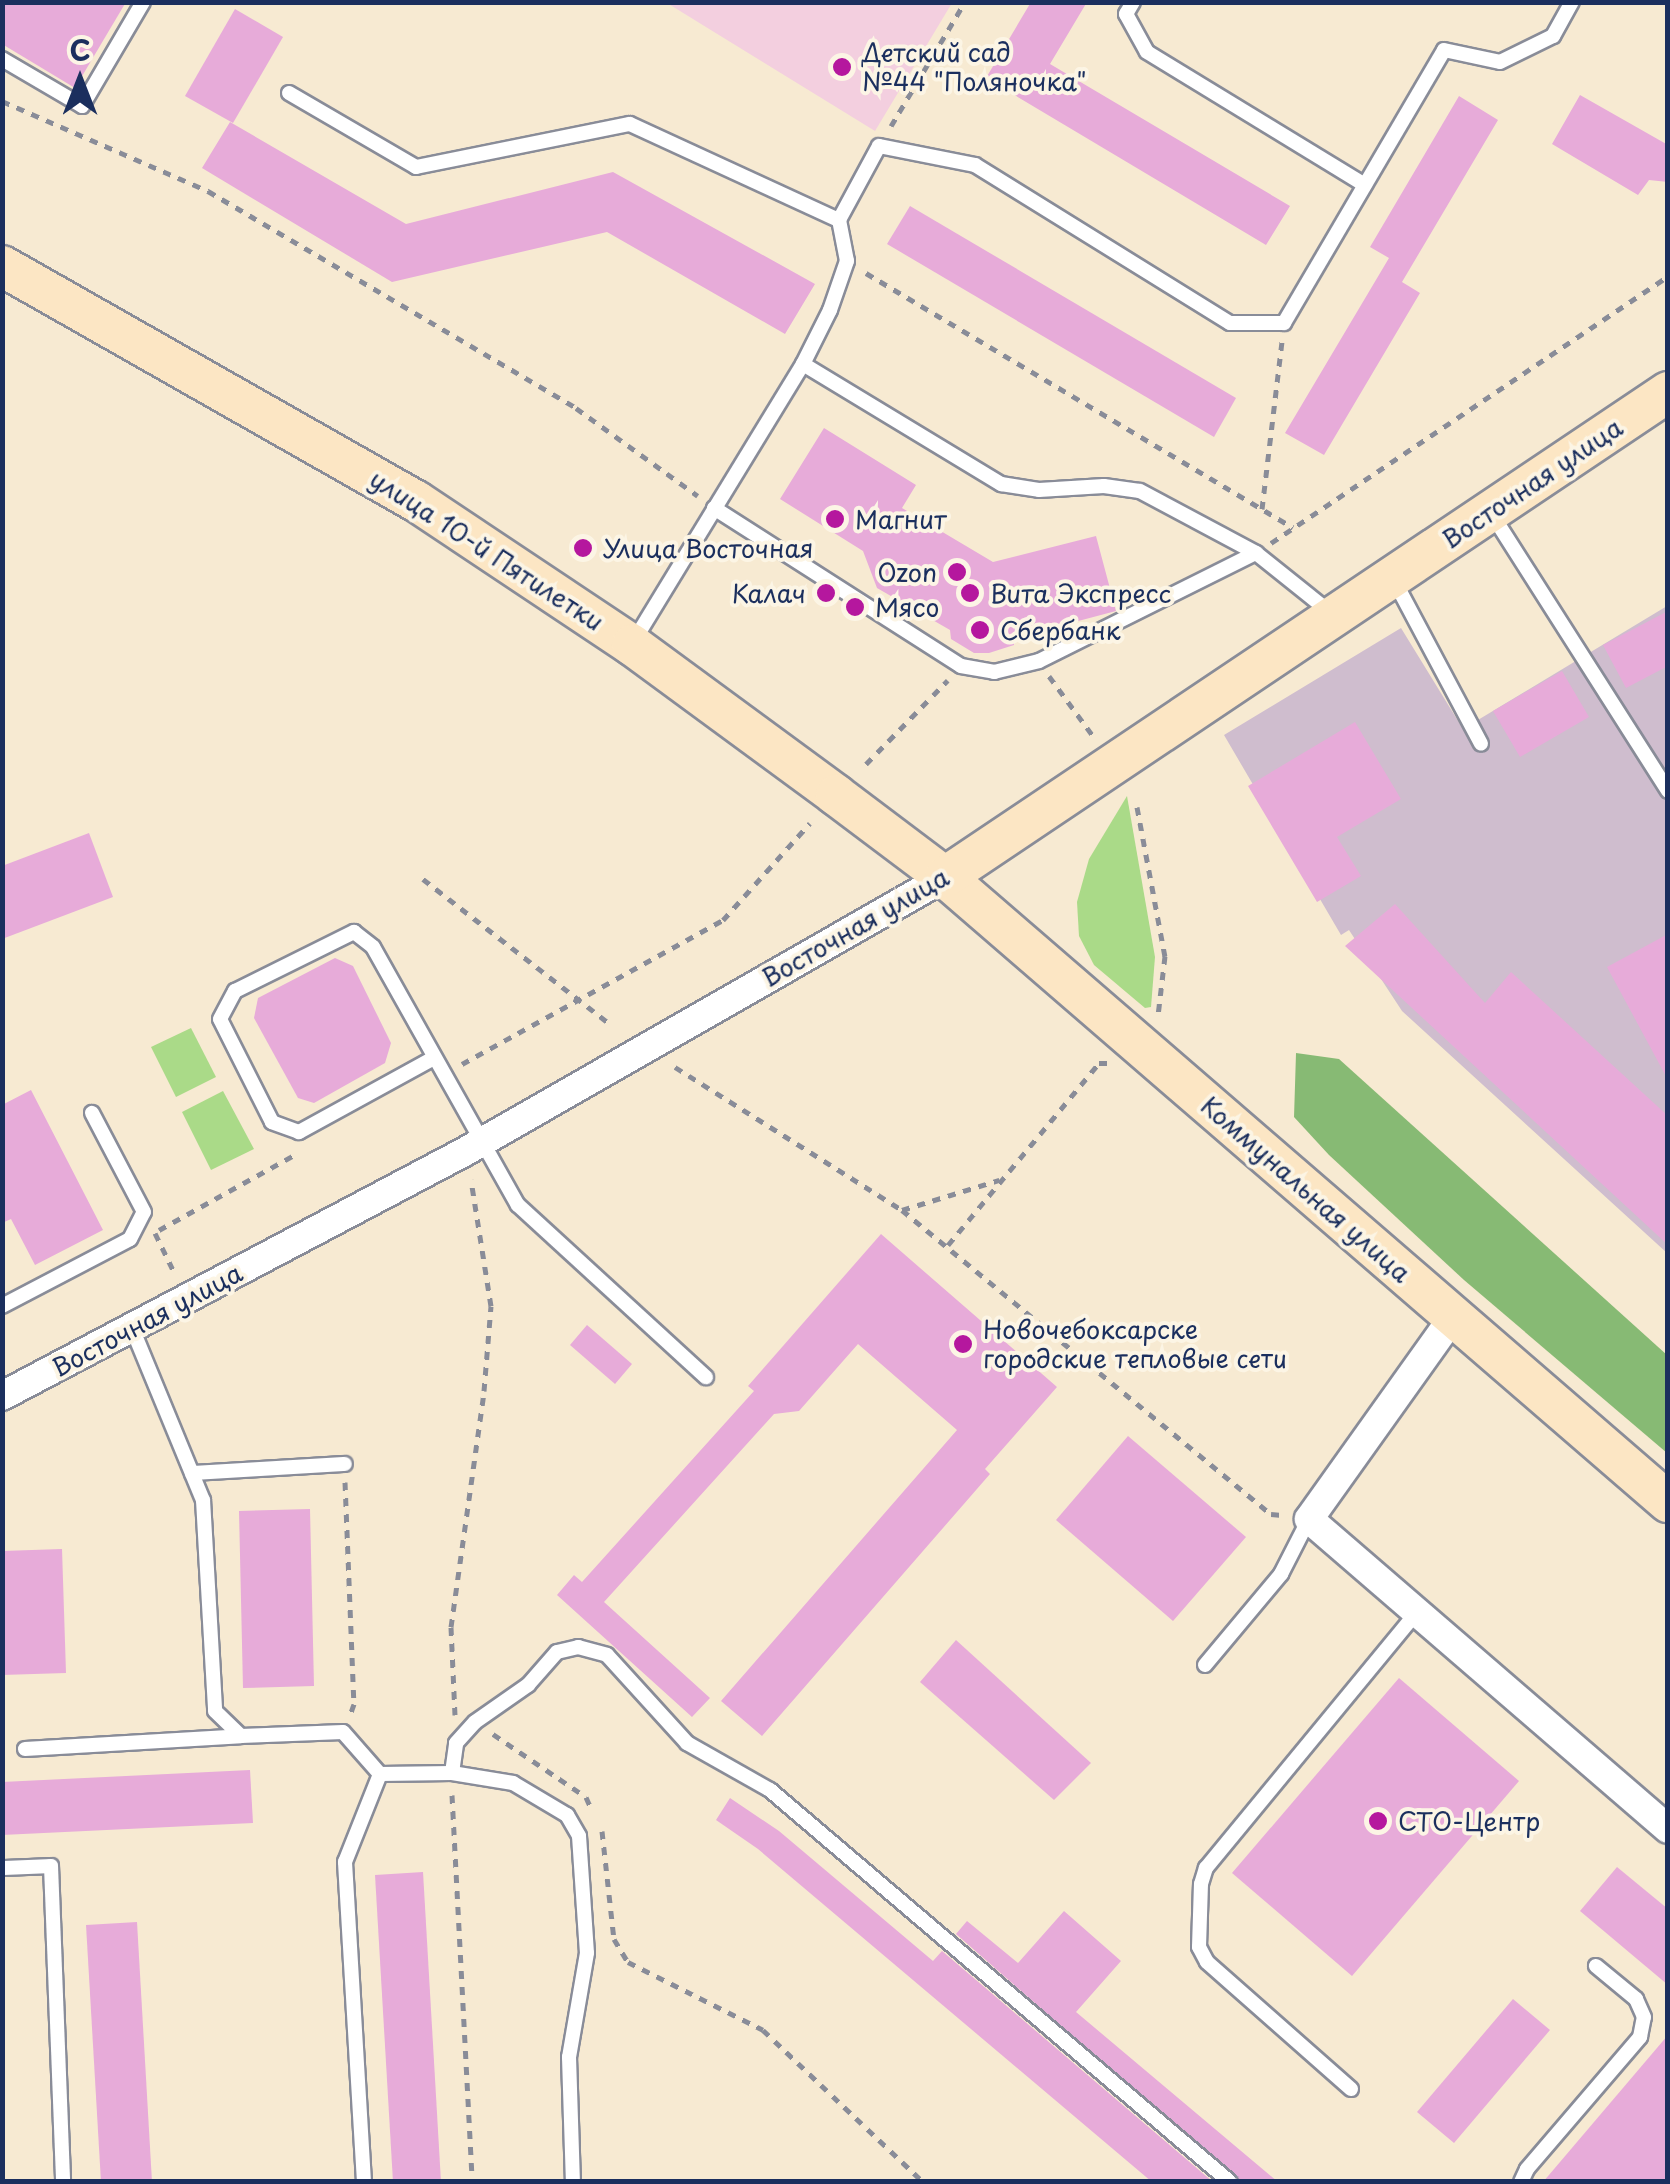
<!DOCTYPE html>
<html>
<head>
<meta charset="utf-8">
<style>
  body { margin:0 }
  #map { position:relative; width:1670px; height:2184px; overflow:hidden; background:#f7ead2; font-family:"Playpen Sans",sans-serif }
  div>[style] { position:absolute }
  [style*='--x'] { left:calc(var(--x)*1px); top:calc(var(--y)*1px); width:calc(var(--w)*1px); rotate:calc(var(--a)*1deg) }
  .built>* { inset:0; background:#f3cfdf }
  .industrial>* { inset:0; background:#cfbdce }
  .green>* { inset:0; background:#aada88 }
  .forest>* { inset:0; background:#87ba74 }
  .building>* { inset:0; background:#e7abd9 }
  .path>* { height:5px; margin-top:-2.5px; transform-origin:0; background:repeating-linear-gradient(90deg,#898c98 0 8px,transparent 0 16px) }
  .roads { filter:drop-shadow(2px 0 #898c98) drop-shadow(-2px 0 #898c98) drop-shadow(0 2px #898c98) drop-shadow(0 -2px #898c98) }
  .service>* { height:14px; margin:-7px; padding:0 7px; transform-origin:7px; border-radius:7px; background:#fff }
  .minor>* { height:28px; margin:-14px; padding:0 14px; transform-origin:14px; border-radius:14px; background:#fff }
  .secondary>* { height:40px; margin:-20px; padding:0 20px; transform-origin:20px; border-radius:20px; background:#fce6c4 }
  .dots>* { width:28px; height:28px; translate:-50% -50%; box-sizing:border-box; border:5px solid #fcf5e5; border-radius:50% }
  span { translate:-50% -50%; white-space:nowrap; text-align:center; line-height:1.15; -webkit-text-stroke:8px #fcf5e5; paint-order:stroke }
  .poi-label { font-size:25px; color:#1b2f5e }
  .left { translate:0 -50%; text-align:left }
  .right { translate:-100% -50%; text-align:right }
  .street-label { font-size:25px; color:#1b2f5e }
  .frame { position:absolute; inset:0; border:5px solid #1b2f5e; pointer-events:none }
  .north { position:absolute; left:30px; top:30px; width:100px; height:100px; -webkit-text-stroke:8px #fcf5e5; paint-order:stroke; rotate:0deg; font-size:28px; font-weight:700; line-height:40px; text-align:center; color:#1b2f5e }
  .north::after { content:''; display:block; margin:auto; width:35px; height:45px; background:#1b2f5e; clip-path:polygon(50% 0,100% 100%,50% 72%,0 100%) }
</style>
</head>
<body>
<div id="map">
  <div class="built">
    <div style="clip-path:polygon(667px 3px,952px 3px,875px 131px)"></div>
  </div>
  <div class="industrial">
    <div style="clip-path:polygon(1667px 606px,1667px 1253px,1402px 1011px,1349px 930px,1341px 935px,1224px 735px,1401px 628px,1463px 729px)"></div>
  </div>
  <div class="green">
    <div style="clip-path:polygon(1127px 796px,1155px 957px,1151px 1007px,1145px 1008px,1094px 965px,1079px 936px,1077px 902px,1089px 859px)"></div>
    <div style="clip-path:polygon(191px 1028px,216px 1077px,176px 1097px,151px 1047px)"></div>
    <div style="clip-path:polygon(223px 1091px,254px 1149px,211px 1170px,182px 1112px)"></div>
  </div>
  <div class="forest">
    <div style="clip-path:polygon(1296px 1053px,1339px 1059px,1667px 1355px,1667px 1453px,1464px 1280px,1329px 1155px,1294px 1117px)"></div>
  </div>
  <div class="building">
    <div style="clip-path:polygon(2px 2px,126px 2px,75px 88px,2px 44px)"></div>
    <div style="clip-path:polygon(1031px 2px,1087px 2px,1050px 64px,1290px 206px,1266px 245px,986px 78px)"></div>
    <div style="clip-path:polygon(235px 9px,283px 37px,233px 123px,185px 96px)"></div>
    <div style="clip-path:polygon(1580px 95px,1668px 145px,1668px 182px,1649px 180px,1638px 195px,1552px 144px)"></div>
    <div style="clip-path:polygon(1459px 96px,1498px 120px,1402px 282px,1420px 293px,1324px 455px,1285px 433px,1389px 258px,1370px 247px)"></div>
    <div style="clip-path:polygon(230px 122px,406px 224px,613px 172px,815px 284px,785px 334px,607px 232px,392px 282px,202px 168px)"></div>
    <div style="clip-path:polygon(910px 206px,1236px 398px,1214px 437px,887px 244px)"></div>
    <div style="clip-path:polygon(824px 428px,916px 485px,902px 508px,993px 562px,1096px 536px,1116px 611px,1014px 638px,1014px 645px,989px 653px,974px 653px,951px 639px,950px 630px,877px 588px,863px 551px,780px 499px)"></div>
    <div style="clip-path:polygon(1668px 611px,1668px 666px,1626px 688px,1603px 645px)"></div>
    <div style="clip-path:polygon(1562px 671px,1589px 717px,1520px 757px,1493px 711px)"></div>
    <div style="clip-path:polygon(1355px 722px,1401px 799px,1337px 837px,1361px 876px,1317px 902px,1248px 786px)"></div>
    <div style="clip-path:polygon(89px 833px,113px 897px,2px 939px,2px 866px)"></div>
    <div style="clip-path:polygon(1395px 904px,1485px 1003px,1511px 972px,1668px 1116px,1668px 1245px,1345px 946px)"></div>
    <div style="clip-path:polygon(1668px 934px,1668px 1080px,1607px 967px)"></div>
    <div style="clip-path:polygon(335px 958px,353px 966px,391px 1043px,385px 1063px,314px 1103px,298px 1098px,254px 1018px,258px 998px)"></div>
    <div style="clip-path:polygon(31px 1090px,103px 1230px,35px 1265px,11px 1219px,2px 1223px,2px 1105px)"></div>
    <div style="clip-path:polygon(881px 1234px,1057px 1387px,985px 1469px,990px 1474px,762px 1736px,721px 1701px,957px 1430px,858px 1344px,799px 1411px,774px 1414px,604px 1602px,710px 1698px,692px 1717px,557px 1595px,574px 1575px,582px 1582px,754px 1391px,748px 1386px)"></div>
    <div style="clip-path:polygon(587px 1325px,632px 1364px,615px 1384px,570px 1345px)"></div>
    <div style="clip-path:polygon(1128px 1436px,1246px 1537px,1173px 1621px,1056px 1520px)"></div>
    <div style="clip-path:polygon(310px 1509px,314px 1686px,243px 1688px,239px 1511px)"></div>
    <div style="clip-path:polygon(62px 1549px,66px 1673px,2px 1675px,2px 1551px)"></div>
    <div style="clip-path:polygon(956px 1640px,1091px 1763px,1054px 1800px,920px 1682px)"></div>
    <div style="clip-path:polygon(1399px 1678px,1519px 1781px,1352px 1976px,1232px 1873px)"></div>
    <div style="clip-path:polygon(250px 1770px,253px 1823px,2px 1835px,2px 1782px)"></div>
    <div style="clip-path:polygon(730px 1798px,779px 1831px,933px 1961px,942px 1951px,1213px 2182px,1152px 2182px,758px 1849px,716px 1820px)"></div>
    <div style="clip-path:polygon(1617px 1867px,1668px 1909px,1668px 1985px,1580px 1911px)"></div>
    <div style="clip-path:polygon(423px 1872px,441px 2182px,393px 2182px,375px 1875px)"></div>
    <div style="clip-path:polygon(1064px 1911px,1121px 1961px,1076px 2012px,1278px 2182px,1240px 2182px,956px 1934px,967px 1921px,1018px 1963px)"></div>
    <div style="clip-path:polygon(137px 1922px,152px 2182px,101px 2182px,86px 1925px)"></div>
    <div style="clip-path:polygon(1513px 1999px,1550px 2030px,1454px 2143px,1417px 2112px)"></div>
    <div style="clip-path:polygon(1668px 2035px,1668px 2182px,1543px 2182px)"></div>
  </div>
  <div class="path">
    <div style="--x:2;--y:101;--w:225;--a:23.6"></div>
    <div style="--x:208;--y:191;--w:427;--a:30.5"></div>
    <div style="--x:576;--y:408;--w:150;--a:35.8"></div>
    <div style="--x:891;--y:126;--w:144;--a:-59.2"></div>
    <div style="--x:866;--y:273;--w:497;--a:30.8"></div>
    <div style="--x:1262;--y:509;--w:169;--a:-83.2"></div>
    <div style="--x:1271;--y:543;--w:478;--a:-33.9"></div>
    <div style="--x:1049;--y:676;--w:74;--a:53.7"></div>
    <div style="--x:866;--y:764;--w:117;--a:-45.7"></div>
    <div style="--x:1137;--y:807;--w:152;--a:79.4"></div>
    <div style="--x:1165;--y:956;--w:60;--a:96.7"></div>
    <div style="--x:423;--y:879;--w:237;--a:37.8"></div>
    <div style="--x:462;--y:1064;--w:298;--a:-28.9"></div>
    <div style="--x:723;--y:920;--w:130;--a:-48.1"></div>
    <div style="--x:675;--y:1067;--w:268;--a:32.2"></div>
    <div style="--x:902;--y:1210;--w:478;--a:39.5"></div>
    <div style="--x:1271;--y:1514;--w:11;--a:5"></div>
    <div style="--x:902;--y:1210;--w:102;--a:-17.2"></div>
    <div style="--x:159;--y:1230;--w:159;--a:-29"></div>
    <div style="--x:155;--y:1233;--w:43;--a:64"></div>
    <div style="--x:948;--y:1245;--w:236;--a:-50.3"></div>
    <div style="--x:1099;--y:1063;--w:10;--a:0"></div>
    <div style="--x:345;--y:1482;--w:222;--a:87.7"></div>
    <div style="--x:354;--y:1704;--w:12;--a:110"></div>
    <div style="--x:455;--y:1715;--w:88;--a:-92.6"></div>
    <div style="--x:451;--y:1627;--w:238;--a:-82"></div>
    <div style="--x:484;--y:1391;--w:85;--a:-85.3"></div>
    <div style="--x:491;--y:1306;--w:128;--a:-99"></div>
    <div style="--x:493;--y:1734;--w:112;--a:34.1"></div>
    <div style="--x:586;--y:1797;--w:12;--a:66"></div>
    <div style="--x:452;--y:1795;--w:388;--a:87"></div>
    <div style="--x:602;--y:1831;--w:109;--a:83.7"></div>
    <div style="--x:614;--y:1939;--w:27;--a:59"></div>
    <div style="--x:628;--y:1962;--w:151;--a:26.7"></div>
    <div style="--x:763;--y:2030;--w:221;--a:43.5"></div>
  </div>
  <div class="roads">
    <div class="service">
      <div style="--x:1133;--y:2;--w:14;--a:120"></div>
      <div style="--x:1126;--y:14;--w:43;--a:61.1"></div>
      <div style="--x:1147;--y:52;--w:255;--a:31.4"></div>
      <div style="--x:2;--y:59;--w:93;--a:30.4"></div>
      <div style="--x:82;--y:106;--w:121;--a:-59.6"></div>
      <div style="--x:289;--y:93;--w:147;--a:30.2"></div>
      <div style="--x:416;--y:167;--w:218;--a:-11.4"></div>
      <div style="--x:630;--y:124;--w:230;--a:24.7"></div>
      <div style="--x:803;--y:364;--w:232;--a:31.2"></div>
      <div style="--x:1001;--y:484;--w:38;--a:9"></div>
      <div style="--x:1039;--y:490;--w:65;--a:-3.5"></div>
      <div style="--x:1104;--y:486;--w:36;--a:8"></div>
      <div style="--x:1140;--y:491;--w:132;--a:28.1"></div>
      <div style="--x:1256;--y:553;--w:96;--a:38.7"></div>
      <div style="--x:714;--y:508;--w:293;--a:32.6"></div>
      <div style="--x:961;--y:666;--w:34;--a:10"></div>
      <div style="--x:994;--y:672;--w:46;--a:-13.7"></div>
      <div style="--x:1039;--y:661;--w:242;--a:-26.5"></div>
      <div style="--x:1493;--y:516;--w:326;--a:57.5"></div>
      <div style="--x:1395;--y:582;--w:183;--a:62"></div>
      <div style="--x:632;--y:644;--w:328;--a:-58.6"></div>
      <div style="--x:803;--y:364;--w:60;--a:-63.4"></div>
      <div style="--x:830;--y:310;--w:52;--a:-70.9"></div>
      <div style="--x:847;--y:261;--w:42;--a:-101"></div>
      <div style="--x:839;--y:220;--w:84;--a:-61.6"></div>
      <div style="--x:879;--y:146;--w:98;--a:11.2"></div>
      <div style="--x:975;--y:165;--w:300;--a:31.8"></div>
      <div style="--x:1230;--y:323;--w:54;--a:0"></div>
      <div style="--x:1284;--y:323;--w:316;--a:-59.6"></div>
      <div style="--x:1444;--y:50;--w:57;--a:12.1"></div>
      <div style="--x:1500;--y:62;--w:59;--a:-26.1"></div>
      <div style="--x:1553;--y:36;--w:39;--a:-61"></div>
      <div style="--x:432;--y:1059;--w:152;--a:151.2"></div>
      <div style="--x:299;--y:1132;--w:29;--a:-160"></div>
      <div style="--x:272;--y:1122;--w:115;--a:-116.8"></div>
      <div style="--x:220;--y:1019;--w:32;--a:-62"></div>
      <div style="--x:235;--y:991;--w:133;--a:-26.4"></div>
      <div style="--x:354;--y:932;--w:24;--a:38"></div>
      <div style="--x:373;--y:947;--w:296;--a:60.7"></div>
      <div style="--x:518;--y:1205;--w:255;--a:42.5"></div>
      <div style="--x:2;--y:1306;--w:144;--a:-27.6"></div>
      <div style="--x:130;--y:1239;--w:30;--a:-63"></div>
      <div style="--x:144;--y:1212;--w:112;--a:-117.7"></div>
      <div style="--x:132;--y:1328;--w:186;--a:67.6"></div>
      <div style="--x:203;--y:1500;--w:211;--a:86.7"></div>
      <div style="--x:215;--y:1711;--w:36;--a:44"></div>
      <div style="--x:241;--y:1736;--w:102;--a:-2.2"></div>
      <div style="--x:343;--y:1732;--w:56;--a:48.6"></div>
      <div style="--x:380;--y:1774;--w:72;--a:-0.8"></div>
      <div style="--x:452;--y:1773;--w:62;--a:9.3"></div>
      <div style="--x:513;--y:1783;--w:63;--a:30.7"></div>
      <div style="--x:567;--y:1815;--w:24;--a:60"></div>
      <div style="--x:579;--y:1836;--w:117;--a:86.1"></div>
      <div style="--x:587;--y:1953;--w:106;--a:99.8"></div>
      <div style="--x:569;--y:2057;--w:125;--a:88.2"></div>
      <div style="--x:192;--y:1473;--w:153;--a:-3.4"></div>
      <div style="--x:1205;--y:1665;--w:119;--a:-50.1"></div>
      <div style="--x:1281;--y:1574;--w:62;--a:-63"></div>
      <div style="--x:25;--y:1749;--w:216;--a:-3.4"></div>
      <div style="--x:452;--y:1773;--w:30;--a:-82"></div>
      <div style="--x:456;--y:1743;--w:28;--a:-48"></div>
      <div style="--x:475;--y:1722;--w:65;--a:-34.9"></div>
      <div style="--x:528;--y:1685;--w:44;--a:-48.7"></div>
      <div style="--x:557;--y:1652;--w:22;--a:-13"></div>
      <div style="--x:578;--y:1647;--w:30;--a:15"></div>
      <div style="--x:607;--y:1655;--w:119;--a:47.7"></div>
      <div style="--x:687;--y:1743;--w:95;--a:29.5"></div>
      <div style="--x:770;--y:1790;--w:604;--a:40.44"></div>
      <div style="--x:2;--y:1868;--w:49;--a:-2.3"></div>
      <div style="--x:51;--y:1866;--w:316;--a:87.8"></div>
      <div style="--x:1351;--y:2089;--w:192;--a:-138.6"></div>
      <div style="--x:1207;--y:1962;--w:17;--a:-118"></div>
      <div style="--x:1199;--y:1947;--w:63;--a:-88.2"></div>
      <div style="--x:1201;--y:1884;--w:17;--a:-73"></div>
      <div style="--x:1206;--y:1868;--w:332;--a:-50.5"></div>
      <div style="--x:364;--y:2182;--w:321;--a:-93.4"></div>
      <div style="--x:345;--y:1862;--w:95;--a:-68.3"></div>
      <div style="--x:1521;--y:2182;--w:14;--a:-65"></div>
      <div style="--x:1527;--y:2169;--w:174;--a:-49.4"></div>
      <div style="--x:1640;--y:2037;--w:20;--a:-79"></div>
      <div style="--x:1644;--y:2017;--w:20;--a:-114"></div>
      <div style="--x:1636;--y:1999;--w:52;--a:-140.5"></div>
    </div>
    <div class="minor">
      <div style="--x:1453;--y:1317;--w:248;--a:125.5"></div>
      <div style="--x:1309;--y:1519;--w:474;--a:40.8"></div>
      <div style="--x:2;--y:1396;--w:525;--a:-27.83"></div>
      <div style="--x:466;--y:1151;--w:552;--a:-29.77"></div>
    </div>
    <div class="secondary">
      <div style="--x:2;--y:266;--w:476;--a:29.6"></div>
      <div style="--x:416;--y:501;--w:260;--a:33.7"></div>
      <div style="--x:632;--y:645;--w:253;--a:36.3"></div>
      <div style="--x:836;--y:795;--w:136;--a:37"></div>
      <div style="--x:945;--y:877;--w:956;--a:40.84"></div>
      <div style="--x:945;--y:877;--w:871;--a:-33.85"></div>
    </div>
  </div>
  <div class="dots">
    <div style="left:842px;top:67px;background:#b5179e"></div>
    <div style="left:835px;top:519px;background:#b5179e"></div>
    <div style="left:583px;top:548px;background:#b5179e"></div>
    <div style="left:957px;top:572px;background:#b5179e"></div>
    <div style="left:826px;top:593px;background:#b5179e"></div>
    <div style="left:970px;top:593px;background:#b5179e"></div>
    <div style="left:855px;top:607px;background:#b5179e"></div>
    <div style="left:980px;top:630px;background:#b5179e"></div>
    <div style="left:963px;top:1344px;background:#b5179e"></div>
    <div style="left:1378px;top:1821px;background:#b5179e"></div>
  </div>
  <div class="poi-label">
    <span class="left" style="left:862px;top:67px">Детский сад<br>№44 "Поляночка"</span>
    <span class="left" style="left:855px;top:519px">Магнит</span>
    <span class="left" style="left:603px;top:548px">Улица Восточная</span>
    <span class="right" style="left:937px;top:572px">Ozon</span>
    <span class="right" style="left:806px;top:593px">Калач</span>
    <span class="left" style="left:990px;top:593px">Вита Экспресс</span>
    <span class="left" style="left:875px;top:607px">Мясо</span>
    <span class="left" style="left:1000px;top:630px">Сбербанк</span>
    <span class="left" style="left:983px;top:1344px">Новочебоксарске<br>городские тепловые сети</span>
    <span class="left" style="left:1398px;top:1821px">СТО-Центр</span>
  </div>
  <div class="street-label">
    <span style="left:1532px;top:483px;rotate:-34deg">Восточная улица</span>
    <span style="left:487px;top:550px;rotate:33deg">улица 10-й Пятилетки</span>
    <span style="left:855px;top:927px;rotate:-30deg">Восточная улица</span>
    <span style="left:1306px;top:1189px;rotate:41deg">Коммунальная улица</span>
    <span style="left:147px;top:1320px;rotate:-28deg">Восточная улица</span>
  </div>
  <div class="frame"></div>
  <div class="north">С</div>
</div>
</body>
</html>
